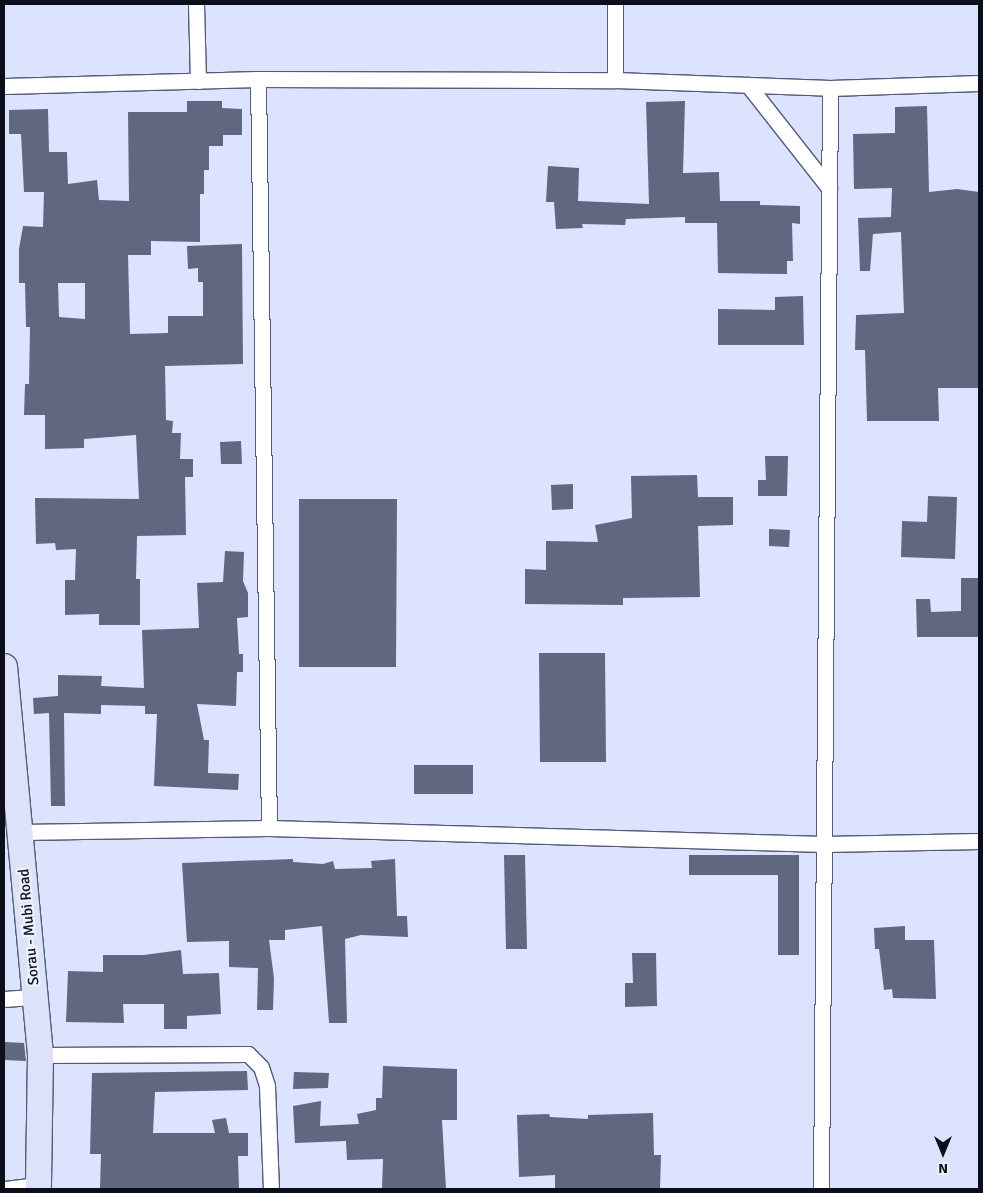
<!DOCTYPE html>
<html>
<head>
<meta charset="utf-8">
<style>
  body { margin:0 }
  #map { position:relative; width:983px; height:1193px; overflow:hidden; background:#dbe3fe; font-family:Signika,sans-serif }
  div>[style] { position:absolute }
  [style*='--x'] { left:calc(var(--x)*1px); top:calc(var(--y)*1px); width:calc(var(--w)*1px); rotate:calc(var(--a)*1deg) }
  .building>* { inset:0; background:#5f6781 }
  .roads { filter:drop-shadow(1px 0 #525b77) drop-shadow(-1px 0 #525b77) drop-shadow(0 1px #525b77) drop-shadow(0 -1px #525b77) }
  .minor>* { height:15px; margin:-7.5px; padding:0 7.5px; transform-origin:7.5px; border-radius:7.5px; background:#fff }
  .primary>* { height:25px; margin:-12.5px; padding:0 12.5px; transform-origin:12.5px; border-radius:12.5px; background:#dce3f8 }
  span { translate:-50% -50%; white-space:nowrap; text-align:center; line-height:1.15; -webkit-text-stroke:4.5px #edf1ff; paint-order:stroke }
  .street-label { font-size:15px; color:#0c0f1a }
  .frame { position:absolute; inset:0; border:5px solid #0c0f1a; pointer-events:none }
  .north { position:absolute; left:918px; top:1128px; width:50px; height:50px; -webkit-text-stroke:4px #edf1ff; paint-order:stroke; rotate:180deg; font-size:14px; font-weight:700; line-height:20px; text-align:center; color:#0c0f1a }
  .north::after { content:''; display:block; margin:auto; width:18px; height:22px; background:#0c0f1a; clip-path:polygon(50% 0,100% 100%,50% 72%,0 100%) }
</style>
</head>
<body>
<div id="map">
  <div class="building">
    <div style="clip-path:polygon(evenodd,187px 101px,222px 101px,222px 108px,242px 109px,242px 135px,223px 135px,223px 146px,209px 146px,209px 170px,204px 170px,204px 194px,200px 194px,200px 242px,151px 241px,151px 255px,128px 255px,130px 334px,168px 333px,168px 316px,203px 316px,203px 282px,198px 282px,198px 268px,188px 269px,187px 246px,242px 244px,243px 364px,165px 366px,166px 420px,173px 421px,172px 433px,181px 433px,180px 459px,193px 459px,193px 477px,185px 477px,186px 535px,137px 536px,136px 579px,140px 579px,140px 625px,99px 625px,99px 614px,65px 615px,65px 580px,75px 580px,76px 549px,56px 550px,55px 543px,36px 544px,35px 498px,139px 499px,136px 435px,84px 439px,84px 448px,45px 449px,45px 415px,24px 415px,25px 384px,29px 384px,30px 327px,26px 327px,25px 283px,19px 283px,19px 249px,23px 226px,43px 227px,44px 192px,24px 192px,21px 134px,9px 134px,9px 110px,48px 109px,49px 152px,67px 152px,68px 184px,97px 180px,99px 200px,129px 201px,128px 112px,187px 112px,187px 101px,58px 283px,85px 283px,85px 319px,59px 317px,58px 283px)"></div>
    <div style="clip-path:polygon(685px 101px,683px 173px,719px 172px,720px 201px,760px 201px,760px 205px,800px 206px,800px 224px,792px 223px,793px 261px,787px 261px,787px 274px,718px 273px,717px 223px,685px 223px,685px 217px,626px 219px,625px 225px,582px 224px,583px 228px,556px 229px,554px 202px,546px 202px,548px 166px,579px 168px,578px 201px,649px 204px,646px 102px)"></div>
    <div style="clip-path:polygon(927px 106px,929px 192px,957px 189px,979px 192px,979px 388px,938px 388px,939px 421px,867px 421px,865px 350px,855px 350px,856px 315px,904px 313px,901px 232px,873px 234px,870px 271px,860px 271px,858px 218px,891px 217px,892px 188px,854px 189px,853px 134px,895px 133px,895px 107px)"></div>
    <div style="clip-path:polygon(803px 296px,804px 345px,718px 345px,718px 309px,775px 310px,775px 297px)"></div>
    <div style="clip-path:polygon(241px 441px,242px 464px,221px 464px,220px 442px)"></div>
    <div style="clip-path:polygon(765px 456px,788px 456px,787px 496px,758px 496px,758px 480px,766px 480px)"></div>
    <div style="clip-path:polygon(697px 475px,698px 497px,733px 497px,733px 525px,698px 526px,700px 597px,623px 598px,623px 605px,525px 604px,525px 569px,546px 570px,546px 541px,598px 542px,595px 525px,632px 518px,631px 476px)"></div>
    <div style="clip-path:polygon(573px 484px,573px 509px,552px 510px,551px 485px)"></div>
    <div style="clip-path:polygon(928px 496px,957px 497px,955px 559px,901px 557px,902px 521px,927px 522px)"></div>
    <div style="clip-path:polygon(299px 499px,397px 499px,396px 667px,299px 667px)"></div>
    <div style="clip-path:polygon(769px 529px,790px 530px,789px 547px,769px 546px)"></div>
    <div style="clip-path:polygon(225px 551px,244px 552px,243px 581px,248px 593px,248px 617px,237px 618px,239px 654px,243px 654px,243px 672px,237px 672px,236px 706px,197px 704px,204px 740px,209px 740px,208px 773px,239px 774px,238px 790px,154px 786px,157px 714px,145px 714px,145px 706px,101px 705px,101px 714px,64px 713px,65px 806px,51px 806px,49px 713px,34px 714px,33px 698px,58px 696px,58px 675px,102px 676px,101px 686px,144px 688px,142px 630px,199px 628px,197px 583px,223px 582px)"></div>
    <div style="clip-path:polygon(961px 578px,979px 578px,979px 637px,917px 637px,916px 599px,930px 599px,931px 612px,961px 611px)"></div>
    <div style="clip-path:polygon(539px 653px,605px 653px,606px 762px,540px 762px)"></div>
    <div style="clip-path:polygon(414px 765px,473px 765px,473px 794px,414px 794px)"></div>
    <div style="clip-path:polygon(504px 855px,525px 855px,527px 949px,506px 949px)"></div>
    <div style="clip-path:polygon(689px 855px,799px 855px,799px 955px,778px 955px,778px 875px,689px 875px)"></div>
    <div style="clip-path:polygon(293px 859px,293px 862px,323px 864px,333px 861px,335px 869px,372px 868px,371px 861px,395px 859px,397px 916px,407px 916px,408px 937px,361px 935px,345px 939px,347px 1023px,329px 1023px,322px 926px,285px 930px,285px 940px,269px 940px,274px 978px,273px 1010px,257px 1010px,258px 968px,229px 967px,229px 941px,187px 942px,182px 863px)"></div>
    <div style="clip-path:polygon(905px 926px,905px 940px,934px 940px,936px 999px,893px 998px,892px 989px,884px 990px,879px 949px,875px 949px,874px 928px)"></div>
    <div style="clip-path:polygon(181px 950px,183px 974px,219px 973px,221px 1014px,187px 1016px,187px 1029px,164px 1029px,164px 1004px,123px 1004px,124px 1023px,66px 1022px,68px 971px,103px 972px,103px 955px,144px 955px)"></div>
    <div style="clip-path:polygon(632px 953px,656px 953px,657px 1006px,625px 1007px,625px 983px,633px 983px)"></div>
    <div style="clip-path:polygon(4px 1042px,24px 1043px,26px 1061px,4px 1060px)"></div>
    <div style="clip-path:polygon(383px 1066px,457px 1069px,457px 1120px,442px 1120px,446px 1189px,382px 1189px,383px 1159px,347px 1160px,346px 1141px,295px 1143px,293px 1106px,321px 1101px,320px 1126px,359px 1124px,357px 1114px,376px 1110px,376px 1098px,382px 1098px)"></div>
    <div style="clip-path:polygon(247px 1071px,248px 1090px,155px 1092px,153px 1133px,215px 1133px,212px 1120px,226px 1118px,229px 1133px,248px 1133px,248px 1156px,238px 1156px,239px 1189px,100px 1189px,101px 1154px,90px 1154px,92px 1073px)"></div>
    <div style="clip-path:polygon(294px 1072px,329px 1073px,328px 1088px,293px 1089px)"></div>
    <div style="clip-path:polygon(653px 1113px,654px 1155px,661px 1155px,660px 1189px,555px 1189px,555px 1175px,519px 1177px,517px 1115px,549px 1114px,550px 1117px,588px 1119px,588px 1115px)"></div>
  </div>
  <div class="roads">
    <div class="minor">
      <div style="--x:196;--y:4;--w:77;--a:88.5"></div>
      <div style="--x:615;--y:4;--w:76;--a:90"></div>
      <div style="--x:258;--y:79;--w:749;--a:89.16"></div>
      <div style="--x:748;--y:85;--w:131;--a:51.8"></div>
      <div style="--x:4;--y:86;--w:254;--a:-1.6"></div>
      <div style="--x:258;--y:79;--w:357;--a:0.2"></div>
      <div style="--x:615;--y:80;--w:215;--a:2.1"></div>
      <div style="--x:830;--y:88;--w:149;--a:-1.9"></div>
      <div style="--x:21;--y:832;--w:248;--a:-0.9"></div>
      <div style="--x:269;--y:828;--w:555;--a:1.65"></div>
      <div style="--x:824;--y:844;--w:155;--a:-1.1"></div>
      <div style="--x:4;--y:999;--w:31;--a:-4"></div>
      <div style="--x:40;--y:1055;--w:208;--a:-0.3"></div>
      <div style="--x:248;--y:1054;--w:18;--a:45"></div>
      <div style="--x:261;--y:1067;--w:20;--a:72"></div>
      <div style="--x:267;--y:1086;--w:103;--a:87.8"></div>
      <div style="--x:5;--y:1189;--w:33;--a:-7"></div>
      <div style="--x:821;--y:1189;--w:1101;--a:-89.53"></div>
    </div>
    <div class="primary">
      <div style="--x:4;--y:666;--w:391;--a:84.7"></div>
      <div style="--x:40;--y:1055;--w:134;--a:90.9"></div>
    </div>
  </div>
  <div class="street-label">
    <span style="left:29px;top:927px;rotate:-95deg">Sorau - Mubi Road</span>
  </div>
  <div class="frame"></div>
  <div class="north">N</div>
</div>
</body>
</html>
